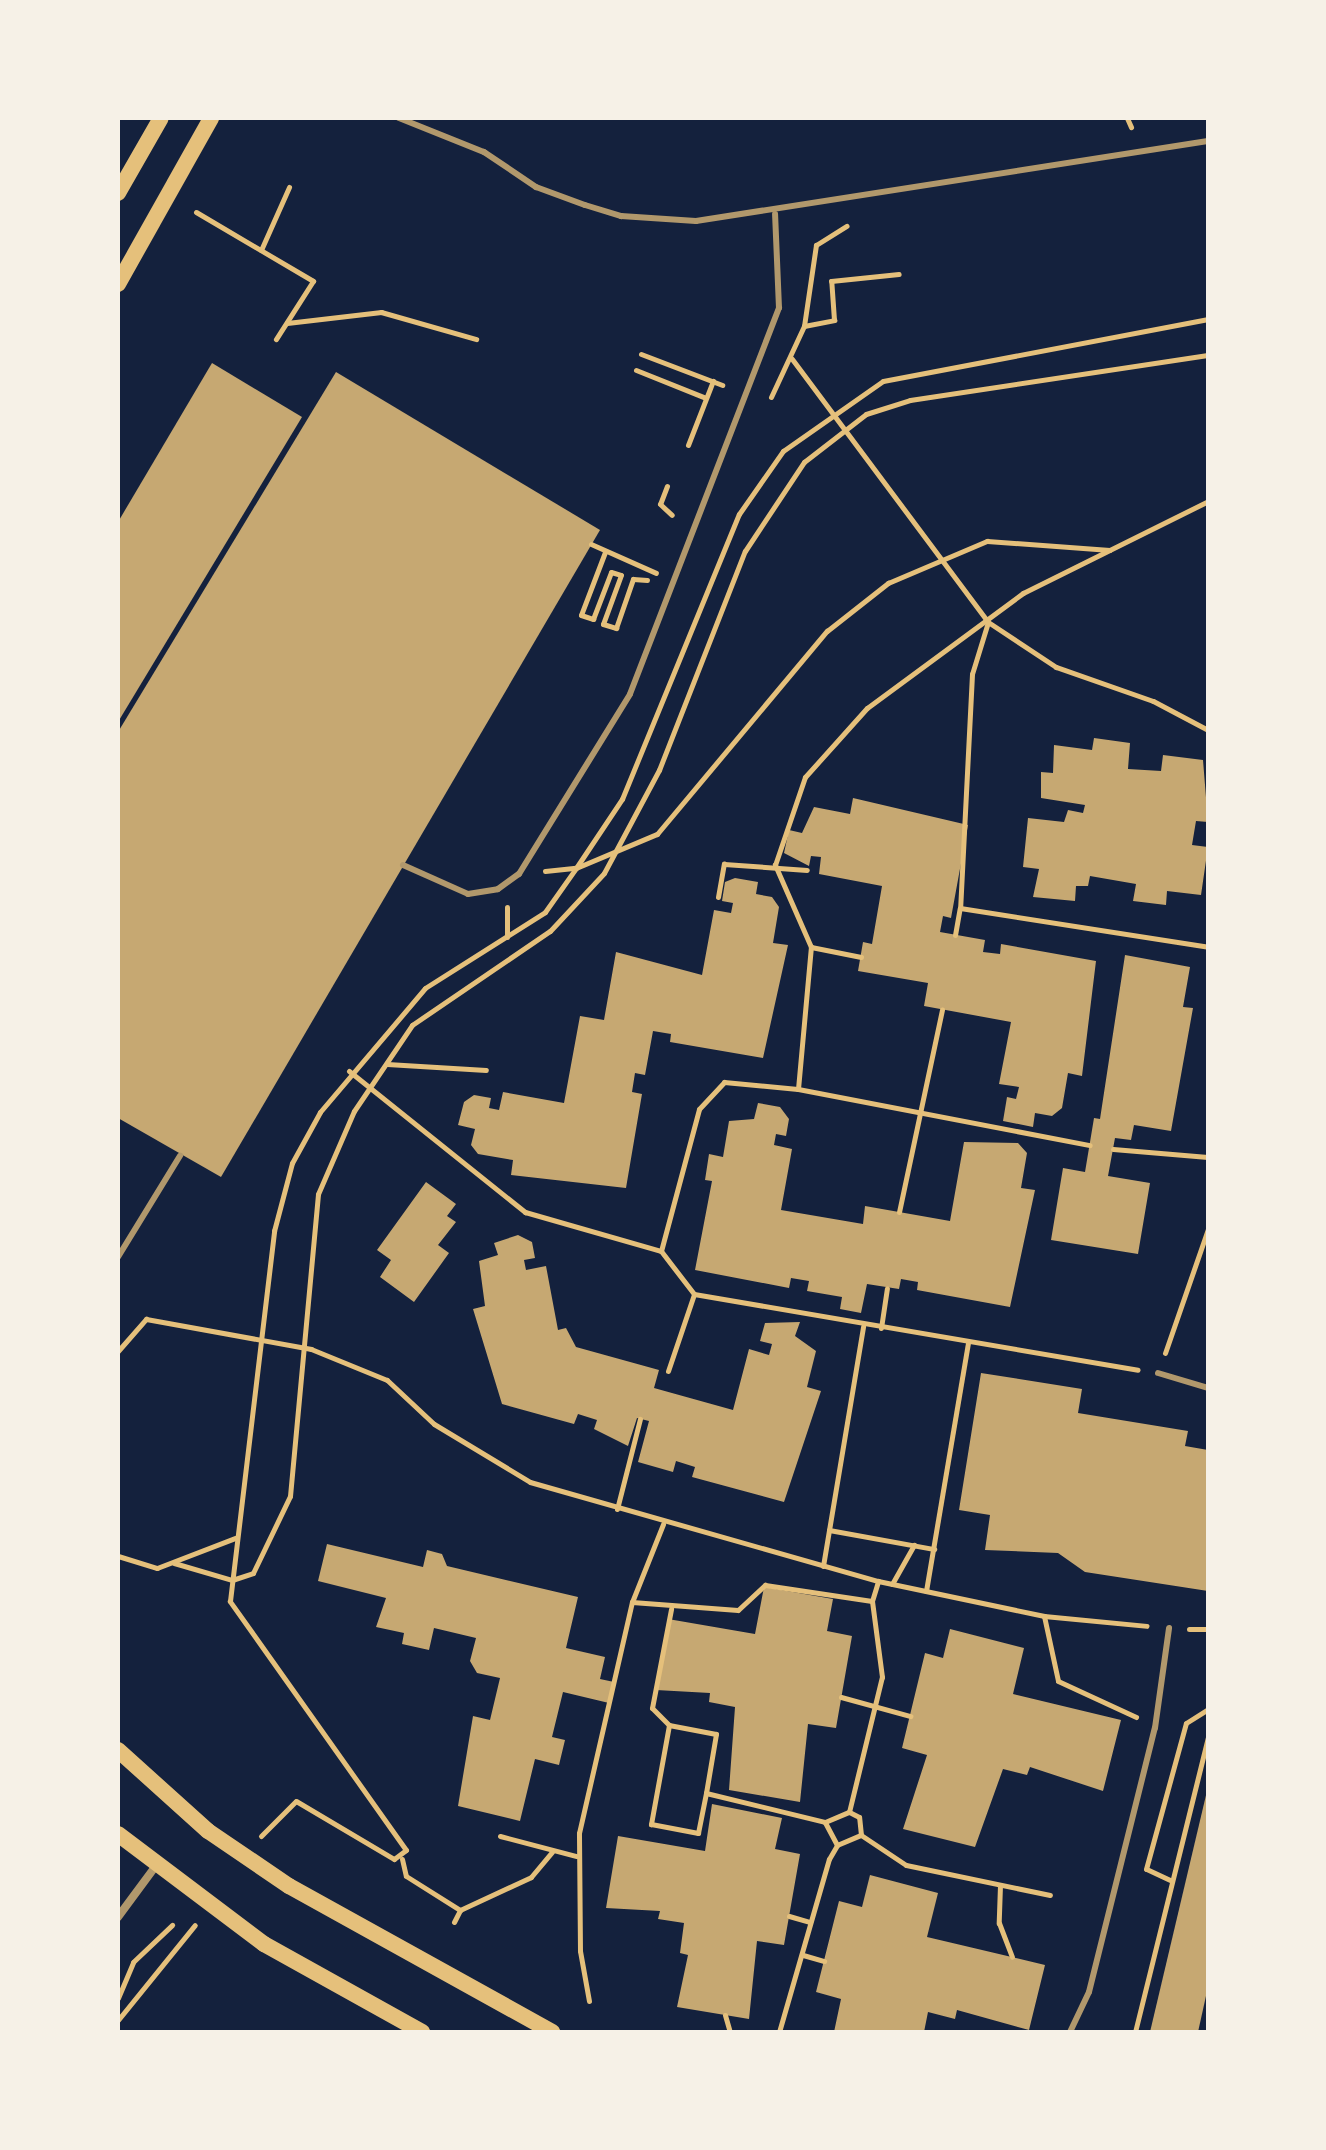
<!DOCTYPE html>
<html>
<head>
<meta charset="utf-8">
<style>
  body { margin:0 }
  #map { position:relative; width:1326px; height:2150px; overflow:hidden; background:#14213d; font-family:"Zilla Slab",serif }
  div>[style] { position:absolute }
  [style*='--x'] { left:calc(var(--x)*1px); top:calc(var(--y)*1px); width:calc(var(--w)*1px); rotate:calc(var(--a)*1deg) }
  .building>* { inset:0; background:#c6a872 }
  .path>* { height:5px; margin:-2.5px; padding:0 2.5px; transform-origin:2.5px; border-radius:2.5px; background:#e5c07b }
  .service>* { height:6px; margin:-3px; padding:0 3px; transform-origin:3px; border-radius:3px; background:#b1986c }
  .minor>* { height:8px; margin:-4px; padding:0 4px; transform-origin:4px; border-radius:4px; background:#b1986c }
  .secondary>* { height:16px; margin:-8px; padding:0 8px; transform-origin:8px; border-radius:8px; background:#e5c07b }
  span { translate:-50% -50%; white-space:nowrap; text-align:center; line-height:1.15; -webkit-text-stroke:6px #f6f1e7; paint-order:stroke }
  .frame { position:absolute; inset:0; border:120px solid #f6f1e7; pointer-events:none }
</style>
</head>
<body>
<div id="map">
  <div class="building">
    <div style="clip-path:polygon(212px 363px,302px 417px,118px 722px,118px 522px)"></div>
    <div style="clip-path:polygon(336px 372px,600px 530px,221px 1177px,118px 1118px,118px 732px)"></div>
    <div style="clip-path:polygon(1094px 738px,1130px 743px,1128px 769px,1161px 771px,1163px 755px,1203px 760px,1208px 822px,1196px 821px,1192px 845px,1208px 847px,1201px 895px,1167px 891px,1166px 905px,1133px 901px,1136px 884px,1090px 876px,1088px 886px,1076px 886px,1075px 901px,1033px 897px,1039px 869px,1023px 867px,1028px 818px,1064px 822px,1068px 810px,1083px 813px,1085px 805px,1041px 798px,1041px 772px,1053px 773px,1054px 745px,1092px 750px)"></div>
    <div style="clip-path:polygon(853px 798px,968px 825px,951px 918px,943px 916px,940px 932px,985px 940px,983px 952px,1000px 954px,1001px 944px,1096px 961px,1082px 1076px,1068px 1073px,1062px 1108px,1052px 1116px,1035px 1113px,1033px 1127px,1003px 1121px,1007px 1097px,1016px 1099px,1019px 1087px,999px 1084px,1011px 1022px,924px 1006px,928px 983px,858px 971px,863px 942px,872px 944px,882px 886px,819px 874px,821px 857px,811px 856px,809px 866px,784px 853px,789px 830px,802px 833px,814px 807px,850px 814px)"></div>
    <div style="clip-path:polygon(735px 878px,758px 882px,756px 894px,772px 897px,779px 907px,773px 943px,788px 945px,763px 1058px,670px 1042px,671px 1034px,653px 1031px,645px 1075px,635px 1073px,632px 1092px,642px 1094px,626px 1188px,511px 1175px,513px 1160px,478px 1154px,471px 1145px,475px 1129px,458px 1125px,464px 1102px,474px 1095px,491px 1098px,489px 1108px,499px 1110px,503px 1092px,564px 1103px,580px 1016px,604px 1020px,616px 952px,702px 975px,714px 910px,731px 913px,733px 903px,722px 901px,725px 882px)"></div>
    <div style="clip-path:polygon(1125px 955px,1190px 967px,1183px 1007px,1193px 1008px,1171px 1131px,1134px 1125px,1131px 1140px,1115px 1138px,1108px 1176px,1150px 1183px,1138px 1254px,1051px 1240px,1063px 1168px,1085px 1172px,1094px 1118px,1100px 1119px)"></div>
    <div style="clip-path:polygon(758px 1103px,780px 1107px,789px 1119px,786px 1136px,776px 1134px,774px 1145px,792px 1149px,781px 1210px,863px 1224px,865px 1206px,950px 1221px,964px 1142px,1018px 1143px,1027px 1153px,1021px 1188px,1035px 1190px,1010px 1307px,917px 1290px,918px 1282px,901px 1279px,899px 1289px,867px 1284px,861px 1313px,840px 1309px,842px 1297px,807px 1291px,809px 1281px,791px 1278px,789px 1288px,695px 1270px,712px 1181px,705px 1180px,709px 1154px,723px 1157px,729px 1121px,754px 1119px)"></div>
    <div style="clip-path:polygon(426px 1182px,456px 1204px,447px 1216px,456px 1222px,438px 1245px,449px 1253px,414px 1302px,380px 1277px,391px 1260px,377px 1250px)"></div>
    <div style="clip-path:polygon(518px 1235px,532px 1242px,535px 1258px,524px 1260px,526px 1270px,546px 1266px,558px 1330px,566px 1328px,576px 1347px,659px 1370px,654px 1388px,733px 1410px,749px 1349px,769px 1355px,772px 1344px,760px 1341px,765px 1323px,800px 1322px,795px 1336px,816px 1351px,807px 1387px,821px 1391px,784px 1502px,692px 1477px,695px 1467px,676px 1461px,673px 1472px,638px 1462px,649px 1421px,637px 1418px,628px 1446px,594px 1429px,597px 1420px,578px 1414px,574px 1424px,502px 1404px,473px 1309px,485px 1306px,479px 1261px,498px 1255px,494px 1243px)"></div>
    <div style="clip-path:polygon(981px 1373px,1082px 1389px,1078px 1413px,1188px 1431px,1185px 1446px,1208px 1450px,1208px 1591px,1085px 1572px,1058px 1553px,985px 1550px,990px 1515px,959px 1510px)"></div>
    <div style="clip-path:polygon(327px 1544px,423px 1567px,427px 1550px,442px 1554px,447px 1566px,578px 1597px,566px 1648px,605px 1657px,600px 1679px,614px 1682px,609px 1703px,563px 1692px,552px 1737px,565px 1740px,559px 1765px,535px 1759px,520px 1821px,458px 1806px,473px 1716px,490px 1720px,500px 1678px,477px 1673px,470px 1661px,476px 1638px,434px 1628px,429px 1650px,402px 1644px,404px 1633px,376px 1627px,386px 1598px,318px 1581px)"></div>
    <div style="clip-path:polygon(764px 1587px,833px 1599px,827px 1631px,852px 1636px,836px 1728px,808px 1724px,800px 1802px,729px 1790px,735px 1707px,709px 1702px,710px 1693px,656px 1690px,668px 1619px,755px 1634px)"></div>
    <div style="clip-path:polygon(950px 1629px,1024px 1648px,1013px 1694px,1121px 1720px,1103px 1791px,1030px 1767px,1027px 1775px,1003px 1769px,975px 1847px,903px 1829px,927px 1755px,902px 1748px,925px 1653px,943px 1658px)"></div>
    <div style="clip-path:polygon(1207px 1791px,1208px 1987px,1198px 2032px,1150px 2032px)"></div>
    <div style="clip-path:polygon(712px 1804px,782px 1818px,775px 1849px,800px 1854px,784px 1945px,757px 1941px,749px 2019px,677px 2007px,688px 1955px,680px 1953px,684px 1923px,658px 1919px,660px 1911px,606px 1908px,618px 1836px,705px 1851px)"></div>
    <div style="clip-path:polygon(870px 1875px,938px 1893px,927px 1937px,1045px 1965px,1029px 2030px,957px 2010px,955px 2019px,928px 2012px,924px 2032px,834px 2032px,841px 1999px,816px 1992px,839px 1901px,862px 1907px)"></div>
  </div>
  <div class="path">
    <div style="--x:1127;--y:118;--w:10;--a:66"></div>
    <div style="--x:196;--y:212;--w:136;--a:30.5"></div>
    <div style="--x:313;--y:281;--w:69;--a:122.5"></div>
    <div style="--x:261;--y:250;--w:69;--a:-66"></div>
    <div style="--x:287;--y:323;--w:95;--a:-6.7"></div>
    <div style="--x:381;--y:312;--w:99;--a:15.9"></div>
    <div style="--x:804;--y:326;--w:31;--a:-11"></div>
    <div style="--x:834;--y:320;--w:39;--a:-94"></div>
    <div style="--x:831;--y:281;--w:68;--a:-5.9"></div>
    <div style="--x:641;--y:354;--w:87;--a:20.9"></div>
    <div style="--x:792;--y:359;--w:328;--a:53.3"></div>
    <div style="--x:636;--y:370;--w:75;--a:21.8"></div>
    <div style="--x:771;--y:397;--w:78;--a:-65.1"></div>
    <div style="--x:804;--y:326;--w:82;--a:-81.6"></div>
    <div style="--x:816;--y:245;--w:36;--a:-32"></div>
    <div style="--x:688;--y:445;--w:69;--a:-68.7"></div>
    <div style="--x:667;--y:486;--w:19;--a:111"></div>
    <div style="--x:660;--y:504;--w:16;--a:43"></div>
    <div style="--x:591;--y:544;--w:71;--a:24"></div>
    <div style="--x:605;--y:552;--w:67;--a:110.9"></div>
    <div style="--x:581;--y:615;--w:13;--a:18"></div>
    <div style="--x:593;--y:619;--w:50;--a:-69"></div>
    <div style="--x:611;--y:572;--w:10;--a:17"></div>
    <div style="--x:621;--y:575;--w:52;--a:110.2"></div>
    <div style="--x:603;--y:624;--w:14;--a:17"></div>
    <div style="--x:616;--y:628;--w:52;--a:-70.9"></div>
    <div style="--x:633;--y:579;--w:14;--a:4"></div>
    <div style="--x:1208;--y:730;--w:62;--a:-152.2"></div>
    <div style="--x:1153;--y:701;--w:103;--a:-160.7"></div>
    <div style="--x:1056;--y:667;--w:82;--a:-146.5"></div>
    <div style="--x:988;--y:622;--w:54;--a:107.1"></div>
    <div style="--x:972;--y:674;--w:234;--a:92.9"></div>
    <div style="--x:960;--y:908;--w:251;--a:8.9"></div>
    <div style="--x:545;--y:871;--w:31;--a:-6"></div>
    <div style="--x:576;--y:868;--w:88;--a:-22.8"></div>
    <div style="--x:657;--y:834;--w:265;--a:-50.1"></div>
    <div style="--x:827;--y:631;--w:78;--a:-38.2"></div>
    <div style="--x:888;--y:583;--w:108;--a:-23"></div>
    <div style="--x:987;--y:541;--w:123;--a:4.2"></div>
    <div style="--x:718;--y:897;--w:34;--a:-80"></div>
    <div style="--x:724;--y:864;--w:83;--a:4.1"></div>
    <div style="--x:955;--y:935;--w:27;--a:-80"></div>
    <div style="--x:507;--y:937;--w:30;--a:-90"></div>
    <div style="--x:811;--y:947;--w:51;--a:11.3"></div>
    <div style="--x:387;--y:1064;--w:99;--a:3.5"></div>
    <div style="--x:349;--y:1071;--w:226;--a:38.7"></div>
    <div style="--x:525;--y:1212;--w:141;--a:16"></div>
    <div style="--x:661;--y:1251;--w:54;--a:52.5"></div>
    <div style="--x:694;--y:1294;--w:450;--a:9.7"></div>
    <div style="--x:798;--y:1089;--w:143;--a:-84.8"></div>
    <div style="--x:811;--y:947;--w:90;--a:-113.7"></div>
    <div style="--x:775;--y:865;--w:93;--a:-71.2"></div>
    <div style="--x:805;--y:777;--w:93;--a:-48.1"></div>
    <div style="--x:867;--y:708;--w:194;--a:-36.4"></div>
    <div style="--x:1023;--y:593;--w:207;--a:-26.4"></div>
    <div style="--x:1113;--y:1149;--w:95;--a:4.8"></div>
    <div style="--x:899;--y:1212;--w:207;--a:-78"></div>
    <div style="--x:661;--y:1251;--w:147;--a:-75"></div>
    <div style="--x:699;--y:1109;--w:37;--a:-47"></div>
    <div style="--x:724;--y:1082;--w:74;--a:5.4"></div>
    <div style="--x:798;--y:1089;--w:297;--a:10.9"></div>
    <div style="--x:881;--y:1328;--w:40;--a:-81.5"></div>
    <div style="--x:118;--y:1351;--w:43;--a:-48.8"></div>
    <div style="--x:146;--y:1319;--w:168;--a:10.3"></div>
    <div style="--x:311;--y:1349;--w:82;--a:22.2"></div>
    <div style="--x:387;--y:1380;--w:64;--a:43.1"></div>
    <div style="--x:434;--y:1424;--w:112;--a:31.1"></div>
    <div style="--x:530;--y:1482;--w:362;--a:15.9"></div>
    <div style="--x:878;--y:1581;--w:170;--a:11.9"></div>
    <div style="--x:1044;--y:1616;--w:103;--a:5.5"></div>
    <div style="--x:1165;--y:1353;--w:131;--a:-70.9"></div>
    <div style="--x:668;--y:1371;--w:81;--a:-71.3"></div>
    <div style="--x:617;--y:1509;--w:93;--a:-75.7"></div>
    <div style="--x:829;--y:1530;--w:107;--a:10.3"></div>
    <div style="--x:118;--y:1556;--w:41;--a:17.1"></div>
    <div style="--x:157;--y:1568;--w:84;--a:-21"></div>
    <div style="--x:174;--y:1563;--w:60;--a:16.3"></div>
    <div style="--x:232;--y:1580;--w:22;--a:-18"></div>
    <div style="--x:253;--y:1573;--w:85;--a:-64.3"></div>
    <div style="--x:290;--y:1496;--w:303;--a:-84.7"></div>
    <div style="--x:318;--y:1194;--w:90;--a:-66.6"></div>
    <div style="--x:354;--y:1111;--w:104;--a:-56"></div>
    <div style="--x:412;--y:1025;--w:167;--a:-34.3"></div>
    <div style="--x:550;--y:931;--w:79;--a:-47"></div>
    <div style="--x:604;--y:873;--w:117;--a:-61.9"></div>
    <div style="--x:659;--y:770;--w:235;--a:-68.6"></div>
    <div style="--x:745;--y:551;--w:107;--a:-56.5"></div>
    <div style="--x:804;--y:462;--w:78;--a:-37.7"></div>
    <div style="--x:866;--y:414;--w:46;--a:-17.7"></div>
    <div style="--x:910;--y:400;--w:301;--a:-8.6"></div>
    <div style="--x:823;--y:1566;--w:243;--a:-80.5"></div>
    <div style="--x:892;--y:1584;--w:45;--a:-60.6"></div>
    <div style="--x:926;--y:1591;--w:253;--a:-80.4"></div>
    <div style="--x:632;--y:1602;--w:106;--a:4.3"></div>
    <div style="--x:738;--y:1610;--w:37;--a:-43"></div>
    <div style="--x:765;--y:1585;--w:108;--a:8.5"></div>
    <div style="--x:1044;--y:1616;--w:66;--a:77.8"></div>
    <div style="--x:1058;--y:1681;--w:86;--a:24.8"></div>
    <div style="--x:1189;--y:1629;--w:19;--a:0"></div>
    <div style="--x:841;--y:1697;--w:72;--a:15.4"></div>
    <div style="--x:669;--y:1725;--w:24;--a:-135"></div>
    <div style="--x:652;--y:1708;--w:101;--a:-79.1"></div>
    <div style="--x:706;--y:1793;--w:60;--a:-80.4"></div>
    <div style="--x:716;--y:1734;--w:48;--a:-169.2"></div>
    <div style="--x:669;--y:1725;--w:101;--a:100.3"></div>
    <div style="--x:651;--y:1824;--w:48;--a:10.8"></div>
    <div style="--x:698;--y:1833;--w:41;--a:-78.7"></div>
    <div style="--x:706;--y:1793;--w:122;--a:13.7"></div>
    <div style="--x:861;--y:1835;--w:54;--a:33.7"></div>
    <div style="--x:906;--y:1865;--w:147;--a:11.8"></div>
    <div style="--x:261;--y:1836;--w:49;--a:-45"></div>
    <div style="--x:296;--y:1801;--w:114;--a:30.6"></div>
    <div style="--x:394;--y:1859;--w:15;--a:-37"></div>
    <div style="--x:406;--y:1850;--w:305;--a:-125.3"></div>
    <div style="--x:230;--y:1601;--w:373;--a:-83.2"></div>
    <div style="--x:274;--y:1231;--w:70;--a:-75.2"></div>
    <div style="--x:292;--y:1163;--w:58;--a:-61.2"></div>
    <div style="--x:320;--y:1112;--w:162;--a:-49.7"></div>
    <div style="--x:425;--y:988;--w:142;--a:-32.3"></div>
    <div style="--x:545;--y:912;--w:54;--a:-54.8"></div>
    <div style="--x:576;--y:868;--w:83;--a:-56.3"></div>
    <div style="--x:622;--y:799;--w:308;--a:-67.7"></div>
    <div style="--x:739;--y:514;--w:77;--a:-55.1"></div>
    <div style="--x:783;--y:451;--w:122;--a:-35"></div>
    <div style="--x:883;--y:381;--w:331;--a:-10.8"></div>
    <div style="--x:500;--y:1836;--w:79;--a:14.7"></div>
    <div style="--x:837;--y:1845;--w:26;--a:-118"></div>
    <div style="--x:825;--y:1822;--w:26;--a:-23"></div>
    <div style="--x:402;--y:1859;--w:17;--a:77"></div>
    <div style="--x:406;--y:1876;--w:64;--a:32.2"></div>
    <div style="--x:1170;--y:1880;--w:26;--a:-155"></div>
    <div style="--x:1146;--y:1869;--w:151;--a:-74.7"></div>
    <div style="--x:1186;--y:1723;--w:26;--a:-32"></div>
    <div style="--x:1000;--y:1885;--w:38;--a:92"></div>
    <div style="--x:999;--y:1923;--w:36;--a:69"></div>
    <div style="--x:789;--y:1916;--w:22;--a:16"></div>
    <div style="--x:454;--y:1922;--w:13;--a:-63"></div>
    <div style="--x:460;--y:1910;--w:78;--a:-24.9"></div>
    <div style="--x:531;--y:1877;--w:33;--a:-50"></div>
    <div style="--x:803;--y:1955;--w:22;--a:16"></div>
    <div style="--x:118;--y:1998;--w:39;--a:-67"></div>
    <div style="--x:133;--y:1962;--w:54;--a:-43.5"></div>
    <div style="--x:589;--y:2001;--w:51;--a:-100.2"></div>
    <div style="--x:580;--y:1951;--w:118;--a:-90.5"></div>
    <div style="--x:579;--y:1833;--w:237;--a:-77.1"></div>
    <div style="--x:632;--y:1602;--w:84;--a:-68.3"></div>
    <div style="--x:725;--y:2015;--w:18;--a:74"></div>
    <div style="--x:118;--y:2020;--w:122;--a:-51"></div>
    <div style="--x:779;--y:2032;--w:180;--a:-73.9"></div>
    <div style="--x:829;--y:1859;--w:16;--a:-60"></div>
    <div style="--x:837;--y:1845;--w:26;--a:-23"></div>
    <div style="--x:861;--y:1835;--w:18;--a:-96"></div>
    <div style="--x:859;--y:1817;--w:11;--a:-153"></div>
    <div style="--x:849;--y:1812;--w:139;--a:-76.3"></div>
    <div style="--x:882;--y:1677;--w:77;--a:-97.5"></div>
    <div style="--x:872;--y:1601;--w:21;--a:-73"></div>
    <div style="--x:1135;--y:2032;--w:305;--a:-76.1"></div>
  </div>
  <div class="service">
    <div style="--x:399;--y:118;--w:92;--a:21.8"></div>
    <div style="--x:484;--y:152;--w:63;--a:33.9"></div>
    <div style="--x:536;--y:187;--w:52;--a:20.2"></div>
    <div style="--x:585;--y:205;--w:38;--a:17"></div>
    <div style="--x:621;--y:216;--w:75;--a:3.8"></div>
    <div style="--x:696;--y:221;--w:518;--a:-8.88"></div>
    <div style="--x:403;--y:865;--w:71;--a:24"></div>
    <div style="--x:468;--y:894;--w:30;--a:-9"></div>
    <div style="--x:498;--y:889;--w:26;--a:-36"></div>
    <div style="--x:519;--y:874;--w:211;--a:-58.3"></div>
    <div style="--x:630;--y:694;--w:414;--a:-68.9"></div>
    <div style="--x:779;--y:308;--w:94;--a:-92.4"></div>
    <div style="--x:118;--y:1257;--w:119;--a:-58.5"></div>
    <div style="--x:1158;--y:1373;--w:52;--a:16.7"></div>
    <div style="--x:1070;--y:2032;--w:44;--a:-64.6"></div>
    <div style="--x:1089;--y:1992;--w:272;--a:-76"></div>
    <div style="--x:1155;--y:1728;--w:101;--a:-82"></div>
  </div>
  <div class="minor">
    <div style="--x:118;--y:1917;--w:62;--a:-53.5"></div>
  </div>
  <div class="secondary">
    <div style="--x:118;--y:193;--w:86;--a:-60.2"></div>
    <div style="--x:118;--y:284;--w:190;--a:-60.7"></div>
    <div style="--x:118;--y:1750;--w:121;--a:42"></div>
    <div style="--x:208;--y:1831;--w:98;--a:34.2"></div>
    <div style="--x:289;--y:1886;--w:301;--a:29"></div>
    <div style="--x:118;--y:1834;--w:183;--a:37"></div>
    <div style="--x:264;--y:1944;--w:181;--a:29.1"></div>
  </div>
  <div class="frame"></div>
</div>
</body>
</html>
